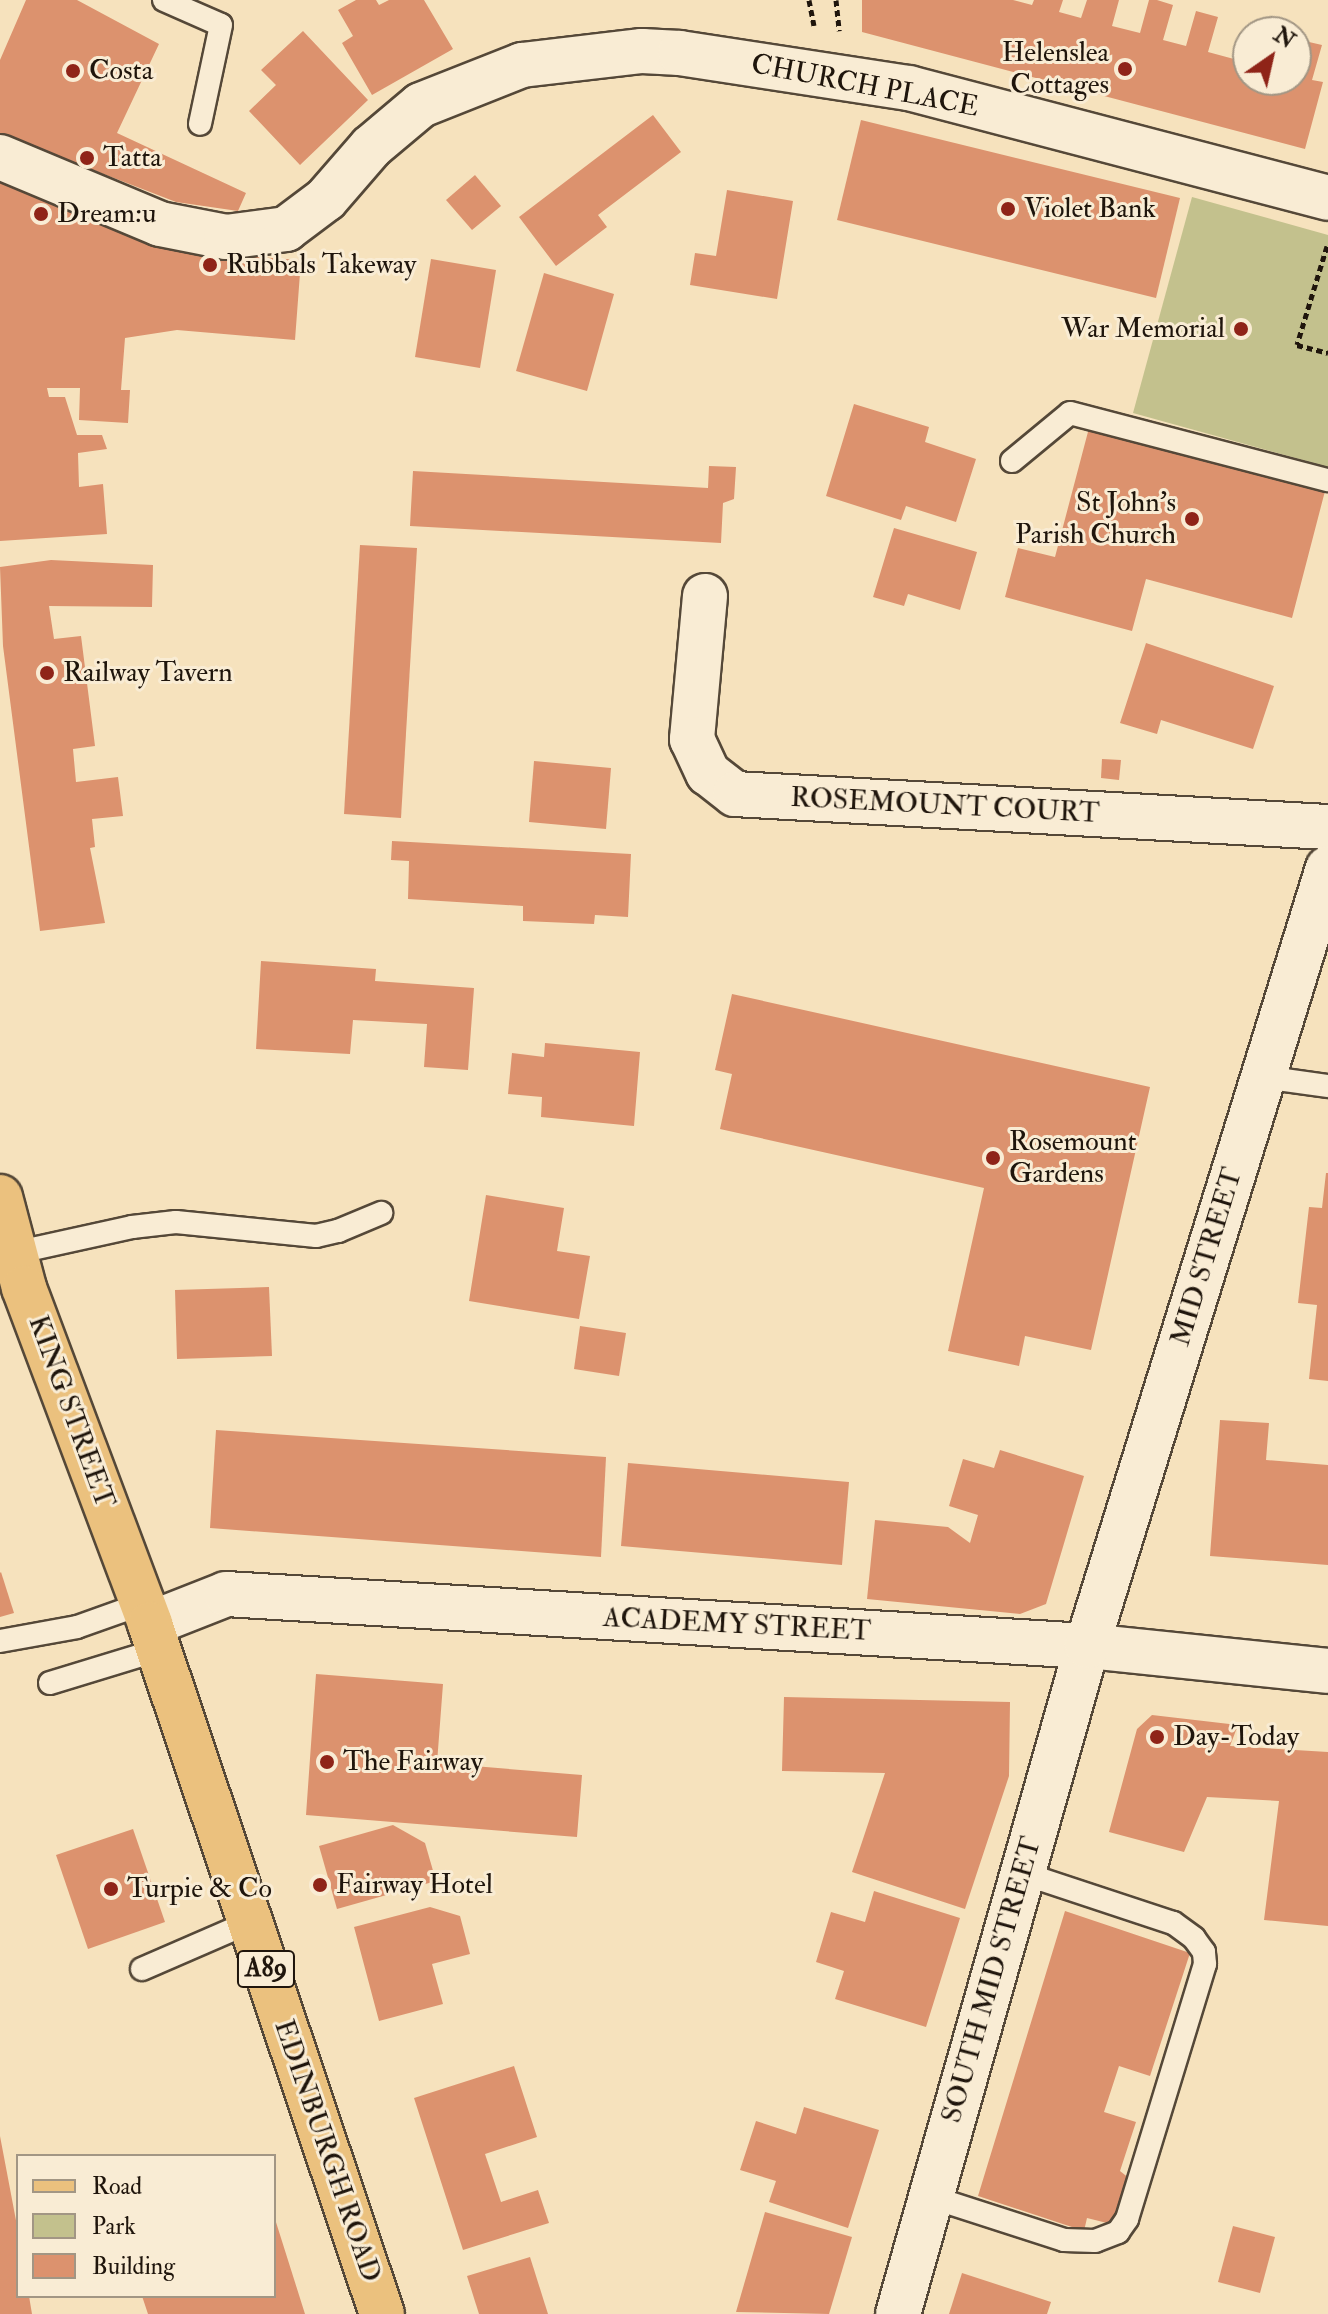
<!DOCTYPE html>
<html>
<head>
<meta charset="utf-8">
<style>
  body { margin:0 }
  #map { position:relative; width:1328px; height:2314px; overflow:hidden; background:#f6e2bd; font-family:"IM FELL Double Pica",serif }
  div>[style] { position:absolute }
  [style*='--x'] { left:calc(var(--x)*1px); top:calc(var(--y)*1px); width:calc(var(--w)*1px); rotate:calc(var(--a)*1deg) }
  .green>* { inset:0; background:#c3c18d }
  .building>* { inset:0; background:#dc926e }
  .path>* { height:5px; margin-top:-2.5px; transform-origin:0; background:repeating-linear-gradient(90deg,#1f150c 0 6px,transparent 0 10px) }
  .roads { filter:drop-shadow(2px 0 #554838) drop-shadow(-2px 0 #554838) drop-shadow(0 2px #554838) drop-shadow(0 -2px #554838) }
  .service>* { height:22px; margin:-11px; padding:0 11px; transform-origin:11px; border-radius:11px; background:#f9ecd4 }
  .minor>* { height:44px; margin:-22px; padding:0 22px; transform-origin:22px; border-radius:22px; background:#f9ecd4 }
  .primary>* { height:44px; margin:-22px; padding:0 22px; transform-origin:22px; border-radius:22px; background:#ebc17e }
  .dots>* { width:22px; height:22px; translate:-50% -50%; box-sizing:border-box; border:4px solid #f9ecd4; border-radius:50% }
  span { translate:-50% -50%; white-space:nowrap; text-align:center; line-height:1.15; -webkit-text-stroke:6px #f9ecd4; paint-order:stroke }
  .shield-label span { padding:2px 6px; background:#f9ecd4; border:2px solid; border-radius:6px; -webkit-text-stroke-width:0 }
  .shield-label { font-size:26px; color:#1f150c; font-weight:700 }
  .poi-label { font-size:28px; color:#1f150c }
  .right { translate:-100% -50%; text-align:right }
  .left { translate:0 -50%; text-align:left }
  .street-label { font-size:28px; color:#1f150c }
  .legend { position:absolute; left:16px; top:2154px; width:260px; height:144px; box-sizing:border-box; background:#f9ecd4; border:2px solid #a29684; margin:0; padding:10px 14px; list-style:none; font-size:24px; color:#1f150c }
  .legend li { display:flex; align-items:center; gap:16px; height:40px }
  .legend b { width:40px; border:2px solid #a29684 }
  .north { position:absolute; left:1232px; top:16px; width:80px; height:80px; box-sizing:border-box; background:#f9ecd4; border:2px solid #a29684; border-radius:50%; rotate:34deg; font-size:22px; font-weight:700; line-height:32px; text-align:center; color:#1f150c }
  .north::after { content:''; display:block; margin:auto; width:28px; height:36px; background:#8f2418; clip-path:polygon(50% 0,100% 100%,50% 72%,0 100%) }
</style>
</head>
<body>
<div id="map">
  <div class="green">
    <div style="clip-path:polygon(1192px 197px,1328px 235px,1328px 467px,1133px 413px)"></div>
  </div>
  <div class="building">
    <div style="clip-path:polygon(26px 0,77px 0,159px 44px,117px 133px,246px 193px,238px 211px,176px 202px,0 134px,0 60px)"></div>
    <div style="clip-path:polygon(356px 0,376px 0,379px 5px,389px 0,424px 0,453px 49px,372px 95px,342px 43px,353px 36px,338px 10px)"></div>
    <div style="clip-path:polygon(862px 0,1013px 0,1032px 5px,1034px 0,1063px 0,1059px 12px,1081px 18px,1087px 0,1119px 0,1112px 26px,1140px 33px,1149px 0,1157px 0,1173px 5px,1163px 40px,1186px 46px,1196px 11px,1218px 17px,1208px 52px,1245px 62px,1248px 56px,1248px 80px,1296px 80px,1296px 39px,1322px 45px,1312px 80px,1323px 82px,1305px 149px,862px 32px)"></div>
    <div style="clip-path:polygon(303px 31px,368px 100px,300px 165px,249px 111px,276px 85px,261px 70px)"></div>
    <div style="clip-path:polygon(653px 115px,681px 152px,598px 215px,607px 227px,556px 266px,519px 217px)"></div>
    <div style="clip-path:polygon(861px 120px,1180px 198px,1156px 298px,837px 220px)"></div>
    <div style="clip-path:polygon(475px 175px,501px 206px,472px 230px,446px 200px)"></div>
    <div style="clip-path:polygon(0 180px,81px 214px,243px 256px,301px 260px,295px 340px,177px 330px,125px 338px,121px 390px,130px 390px,128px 423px,79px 420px,80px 388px,47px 388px,49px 397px,65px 397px,77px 435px,102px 435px,107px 449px,78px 453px,79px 487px,103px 484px,107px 534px,0 541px)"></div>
    <div style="clip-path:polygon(727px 190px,793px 201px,777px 299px,690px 285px,695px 253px,716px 256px)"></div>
    <div style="clip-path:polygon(431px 259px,496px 270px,480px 368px,415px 357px)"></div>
    <div style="clip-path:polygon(544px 273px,614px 294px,587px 391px,516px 371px)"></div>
    <div style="clip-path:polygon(854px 404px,929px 427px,925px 442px,976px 459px,956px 522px,906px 506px,901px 520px,826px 496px)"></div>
    <div style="clip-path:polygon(1089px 428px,1325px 491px,1292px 618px,1146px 579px,1132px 631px,1005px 597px,1018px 548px,1055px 557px)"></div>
    <div style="clip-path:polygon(709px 466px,736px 467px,734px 499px,723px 503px,721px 543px,410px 526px,413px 471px,708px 488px)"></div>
    <div style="clip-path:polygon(894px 528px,977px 552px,960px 610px,908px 594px,904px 606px,873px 597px)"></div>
    <div style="clip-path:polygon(360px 545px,417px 548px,401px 818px,344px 814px)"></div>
    <div style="clip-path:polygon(51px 560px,153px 565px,152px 607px,49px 606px,54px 639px,81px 636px,95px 746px,73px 749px,76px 782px,118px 777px,123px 816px,92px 819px,95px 847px,90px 848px,105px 923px,40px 931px,3px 646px,0 567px)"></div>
    <div style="clip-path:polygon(1146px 643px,1274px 686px,1253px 749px,1161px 720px,1157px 734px,1120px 723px)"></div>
    <div style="clip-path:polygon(1102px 759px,1121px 760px,1119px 780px,1101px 778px)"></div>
    <div style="clip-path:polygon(534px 761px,611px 768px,606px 829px,529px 822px)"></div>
    <div style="clip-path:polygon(392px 841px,631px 854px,628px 917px,595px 915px,594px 924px,523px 921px,523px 906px,408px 899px,409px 861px,391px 860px)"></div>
    <div style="clip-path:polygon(261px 961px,376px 969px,375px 981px,474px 988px,468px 1070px,424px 1067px,427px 1024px,353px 1020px,350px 1054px,256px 1049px)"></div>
    <div style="clip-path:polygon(732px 994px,1150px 1087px,1091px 1350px,1025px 1336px,1019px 1366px,948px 1351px,984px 1188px,720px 1129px,732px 1074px,715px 1070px)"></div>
    <div style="clip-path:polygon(545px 1043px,640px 1052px,634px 1126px,541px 1117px,542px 1097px,508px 1094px,512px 1053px,544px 1057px)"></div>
    <div style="clip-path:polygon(1326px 1173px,1328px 1173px,1328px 1381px,1309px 1379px,1317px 1305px,1298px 1303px,1309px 1207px,1322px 1208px)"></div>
    <div style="clip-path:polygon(486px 1195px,564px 1208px,557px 1251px,590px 1256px,579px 1319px,469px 1301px)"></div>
    <div style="clip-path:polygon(269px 1287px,272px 1356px,177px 1359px,175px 1290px)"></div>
    <div style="clip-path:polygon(580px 1326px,626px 1333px,619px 1376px,574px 1369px)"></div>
    <div style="clip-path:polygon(1220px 1420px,1269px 1423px,1266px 1460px,1328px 1465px,1328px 1565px,1210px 1556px)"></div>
    <div style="clip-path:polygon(216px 1430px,606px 1457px,601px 1557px,210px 1528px)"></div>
    <div style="clip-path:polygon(1000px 1450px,1084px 1476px,1046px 1604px,1020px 1614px,867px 1599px,875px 1520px,948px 1527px,970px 1543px,978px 1515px,949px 1506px,963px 1459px,994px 1468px)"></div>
    <div style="clip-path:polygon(628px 1463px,849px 1482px,842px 1565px,621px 1546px)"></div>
    <div style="clip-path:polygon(1px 1572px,14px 1613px,0 1617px,0 1573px)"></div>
    <div style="clip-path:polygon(316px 1674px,443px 1684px,437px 1763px,582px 1775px,577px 1837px,306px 1815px)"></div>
    <div style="clip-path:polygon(784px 1697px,1010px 1702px,1009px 1776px,965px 1909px,852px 1872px,885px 1773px,782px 1771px)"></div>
    <div style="clip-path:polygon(1152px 1715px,1238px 1725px,1230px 1746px,1328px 1752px,1328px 1926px,1264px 1920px,1279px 1801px,1207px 1797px,1184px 1852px,1109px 1832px,1137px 1729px)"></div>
    <div style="clip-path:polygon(393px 1825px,425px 1843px,436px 1881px,337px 1909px,319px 1846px)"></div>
    <div style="clip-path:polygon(133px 1829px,165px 1922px,88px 1949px,56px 1855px)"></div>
    <div style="clip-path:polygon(874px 1891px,960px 1918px,926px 2027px,835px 1999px,844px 1971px,816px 1962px,831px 1912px,865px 1922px)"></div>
    <div style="clip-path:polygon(430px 1907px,460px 1916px,470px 1954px,432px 1964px,443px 2004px,379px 2021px,354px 1927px)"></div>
    <div style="clip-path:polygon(1065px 1911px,1190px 1953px,1150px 2076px,1119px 2066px,1104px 2112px,1136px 2122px,1120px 2171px,1130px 2179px,1111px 2224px,1087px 2218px,1084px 2231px,978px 2196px)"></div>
    <div style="clip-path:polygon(514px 2066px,537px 2137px,485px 2154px,501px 2202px,538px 2190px,549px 2223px,463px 2250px,414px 2098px)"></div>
    <div style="clip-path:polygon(804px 2107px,879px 2130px,848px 2228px,769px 2202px,776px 2181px,740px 2170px,756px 2121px,796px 2134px)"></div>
    <div style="clip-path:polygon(0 2136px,18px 2231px,18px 2296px,29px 2296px,32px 2314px,0 2314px)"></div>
    <div style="clip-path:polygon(765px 2212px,852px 2237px,829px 2314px,736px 2312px)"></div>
    <div style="clip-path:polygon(275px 2219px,305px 2314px,148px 2314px,142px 2296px,274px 2296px)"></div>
    <div style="clip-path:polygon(1233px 2226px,1275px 2237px,1260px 2293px,1218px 2282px)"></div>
    <div style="clip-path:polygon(530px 2257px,548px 2314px,479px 2314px,467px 2276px)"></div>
    <div style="clip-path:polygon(962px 2273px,1051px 2302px,1047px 2314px,949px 2314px)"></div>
  </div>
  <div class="path">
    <div style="--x:809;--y:0;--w:26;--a:79"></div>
    <div style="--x:836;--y:0;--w:31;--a:84"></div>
    <div style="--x:1327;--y:246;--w:103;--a:106.9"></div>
    <div style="--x:1297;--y:345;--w:32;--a:14"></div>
  </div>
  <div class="roads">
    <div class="service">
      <div style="--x:164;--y:0;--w:62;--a:23.7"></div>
      <div style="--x:221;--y:25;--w:101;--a:102"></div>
      <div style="--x:1012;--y:461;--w:75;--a:-39.6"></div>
      <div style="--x:1070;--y:413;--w:267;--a:14.6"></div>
      <div style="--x:1263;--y:1077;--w:66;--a:7.9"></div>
      <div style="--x:14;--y:1253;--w:121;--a:-12.4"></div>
      <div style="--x:132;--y:1227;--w:44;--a:-6.5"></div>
      <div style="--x:176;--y:1222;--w:141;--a:5.7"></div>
      <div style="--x:316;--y:1236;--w:23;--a:-13"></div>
      <div style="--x:338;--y:1231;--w:47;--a:-22.7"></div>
      <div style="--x:0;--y:1641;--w:78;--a:-10.3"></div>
      <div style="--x:77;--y:1627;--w:69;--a:-19.5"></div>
      <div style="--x:50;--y:1683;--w:113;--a:-17"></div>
      <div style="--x:142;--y:1969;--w:118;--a:-23.5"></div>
      <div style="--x:931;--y:2197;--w:140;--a:17.9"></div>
      <div style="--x:1064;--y:2240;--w:31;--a:2"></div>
      <div style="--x:1095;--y:2241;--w:25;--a:-21"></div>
      <div style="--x:1118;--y:2232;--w:16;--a:-55"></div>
      <div style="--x:1127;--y:2219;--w:267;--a:-73"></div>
      <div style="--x:1205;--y:1964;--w:12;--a:-95"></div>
      <div style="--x:1204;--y:1952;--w:17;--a:-126"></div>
      <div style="--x:1194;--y:1938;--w:26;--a:-144"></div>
      <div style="--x:1173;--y:1923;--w:159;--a:-161.7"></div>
    </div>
    <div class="minor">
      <div style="--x:0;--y:157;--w:173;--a:22.7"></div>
      <div style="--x:160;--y:224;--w:67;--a:11.1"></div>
      <div style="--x:226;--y:237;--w:61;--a:-7.6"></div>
      <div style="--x:286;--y:229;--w:50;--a:-36.9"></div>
      <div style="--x:326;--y:199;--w:69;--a:-49.1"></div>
      <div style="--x:371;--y:147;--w:65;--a:-40"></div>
      <div style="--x:421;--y:105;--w:109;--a:-21.6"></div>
      <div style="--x:522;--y:65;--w:121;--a:-6.7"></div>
      <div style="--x:642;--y:51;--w:38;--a:3"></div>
      <div style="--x:680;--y:53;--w:232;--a:8.7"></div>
      <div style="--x:909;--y:88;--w:433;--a:14.7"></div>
      <div style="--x:705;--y:596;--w:144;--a:95.2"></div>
      <div style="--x:692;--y:739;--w:38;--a:65"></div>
      <div style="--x:708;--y:773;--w:34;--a:38"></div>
      <div style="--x:735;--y:794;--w:594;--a:3.19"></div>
      <div style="--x:150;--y:1624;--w:82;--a:-21.5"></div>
      <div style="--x:226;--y:1594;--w:863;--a:3.46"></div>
      <div style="--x:1087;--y:1646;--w:242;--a:5.9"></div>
      <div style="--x:898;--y:2314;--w:694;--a:-74.2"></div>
      <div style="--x:1087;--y:1646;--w:814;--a:-72.79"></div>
    </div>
    <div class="primary">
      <div style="--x:0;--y:1197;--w:94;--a:75.2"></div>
      <div style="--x:24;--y:1288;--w:359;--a:69.4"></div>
      <div style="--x:150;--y:1624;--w:728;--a:71.42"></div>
    </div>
  </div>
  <div class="dots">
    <div style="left:1125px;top:69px;background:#8f2418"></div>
    <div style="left:73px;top:71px;background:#8f2418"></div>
    <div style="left:87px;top:158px;background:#8f2418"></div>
    <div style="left:1008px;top:209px;background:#8f2418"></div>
    <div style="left:41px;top:214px;background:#8f2418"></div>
    <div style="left:210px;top:265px;background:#8f2418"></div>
    <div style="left:1241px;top:329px;background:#8f2418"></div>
    <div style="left:1192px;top:519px;background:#8f2418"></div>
    <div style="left:47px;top:673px;background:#8f2418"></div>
    <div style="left:993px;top:1158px;background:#8f2418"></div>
    <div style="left:1157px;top:1737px;background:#8f2418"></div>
    <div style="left:327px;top:1762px;background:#8f2418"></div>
    <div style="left:320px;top:1885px;background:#8f2418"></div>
    <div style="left:111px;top:1889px;background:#8f2418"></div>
  </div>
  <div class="shield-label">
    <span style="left:266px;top:1969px">A89</span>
  </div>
  <div class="poi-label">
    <span class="right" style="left:1109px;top:69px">Helenslea<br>Cottages</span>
    <span class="left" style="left:89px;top:71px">Costa</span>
    <span class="left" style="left:103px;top:158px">Tatta</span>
    <span class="left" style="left:1024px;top:209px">Violet Bank</span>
    <span class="left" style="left:57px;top:214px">Dream:u</span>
    <span class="left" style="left:226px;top:265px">Rubbals Takeway</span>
    <span class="right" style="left:1225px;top:329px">War Memorial</span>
    <span class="right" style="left:1176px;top:519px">St John's<br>Parish Church</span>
    <span class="left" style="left:63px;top:673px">Railway Tavern</span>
    <span class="left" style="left:1009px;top:1158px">Rosemount<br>Gardens</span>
    <span class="left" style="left:1173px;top:1737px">Day-Today</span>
    <span class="left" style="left:343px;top:1762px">The Fairway</span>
    <span class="left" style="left:336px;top:1885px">Fairway Hotel</span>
    <span class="left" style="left:127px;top:1889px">Turpie &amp; Co</span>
  </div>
  <div class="street-label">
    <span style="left:865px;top:86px;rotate:11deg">CHURCH PLACE</span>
    <span style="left:945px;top:806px;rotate:3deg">ROSEMOUNT COURT</span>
    <span style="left:1207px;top:1257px;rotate:-73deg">MID STREET</span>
    <span style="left:71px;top:1412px;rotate:70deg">KING STREET</span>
    <span style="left:737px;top:1625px;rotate:3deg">ACADEMY STREET</span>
    <span style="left:992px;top:1980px;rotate:-74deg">SOUTH MID STREET</span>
    <span style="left:327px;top:2151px;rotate:71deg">EDINBURGH ROAD</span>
  </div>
  <ul class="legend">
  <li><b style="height:10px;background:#ebc17e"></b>Road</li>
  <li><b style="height:22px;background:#c3c18d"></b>Park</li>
  <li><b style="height:22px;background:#dc926e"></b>Building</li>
  </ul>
  <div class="north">N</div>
</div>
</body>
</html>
